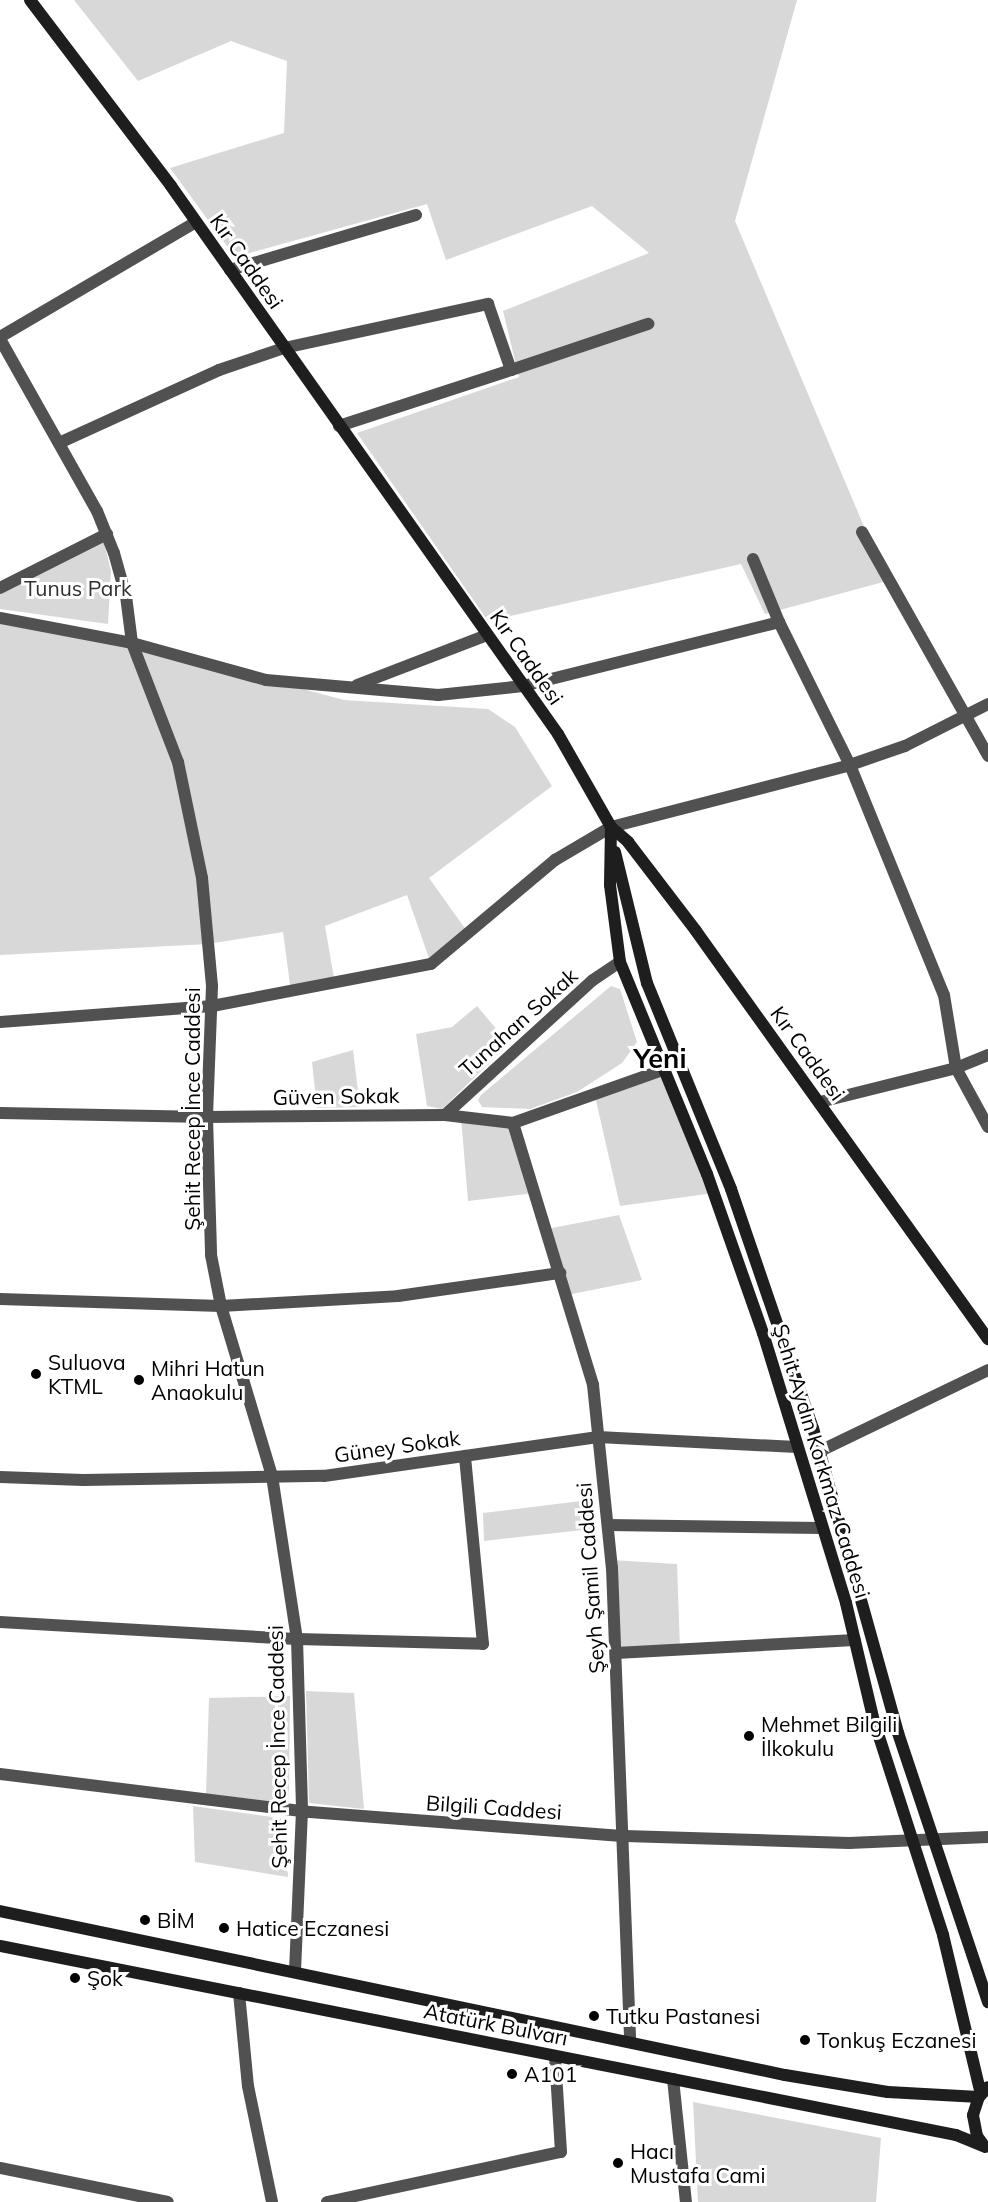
<!DOCTYPE html>
<html>
<head>
<meta charset="utf-8">
<style>
  body { margin:0 }
  #map { position:relative; width:988px; height:2202px; overflow:hidden; background:#fff; font-family:Mulish,sans-serif }
  div>[style] { position:absolute }
  [style*='--x'] { left:calc(var(--x)*1px); top:calc(var(--y)*1px); width:calc(var(--w)*1px); rotate:calc(var(--a)*1deg) }
  .green>* { inset:0; background:#d8d8d8 }
  .street>* { height:12px; margin:-6px; padding:0 6px; transform-origin:6px; border-radius:6px; background:#515151 }
  .secondary>* { height:12px; margin:-6px; padding:0 6px; transform-origin:6px; border-radius:6px; background:#1e1e1e }
  .dots>* { width:16px; height:16px; translate:-50% -50%; box-sizing:border-box; border:3px solid #fff; border-radius:50% }
  span { translate:-50% -50%; white-space:nowrap; text-align:center; line-height:1.15; -webkit-text-stroke:6px #fff; paint-order:stroke }
  .street-label { font-size:21px; color:#000 }
  .park-label { font-size:21px; color:#2f2f2f }
  .poi-label { font-size:21px; color:#000 }
  .left { translate:0 -50%; text-align:left }
  .district-label { font-size:27px; color:#000; font-weight:700 }
</style>
</head>
<body>
<div id="map">
  <div class="green">
    <div style="clip-path:polygon(74px 0,797px 0,735px 221px,887px 581px,765px 614px,741px 564px,488px 621px,357px 433px,519px 377px,503px 311px,649px 253px,592px 206px,446px 260px,427px 204px,235px 257px,170px 168px,284px 133px,287px 61px,231px 41px,138px 81px)"></div>
    <div style="clip-path:polygon(103px 539px,111px 571px,108px 624px,0 609px,0 591px)"></div>
    <div style="clip-path:polygon(0 617px,132px 643px,344px 700px,488px 709px,515px 727px,552px 786px,429px 878px,469px 934px,431px 964px,407px 895px,325px 926px,335px 984px,291px 992px,283px 932px,208px 944px,0 955px)"></div>
    <div style="clip-path:polygon(611px 986px,620px 989px,637px 1042px,622px 1063px,577px 1092px,530px 1109px,482px 1107px,478px 1100px,481px 1095px)"></div>
    <div style="clip-path:polygon(477px 1006px,509px 1044px,442px 1109px,427px 1106px,416px 1034px,452px 1027px)"></div>
    <div style="clip-path:polygon(353px 1050px,360px 1107px,317px 1108px,312px 1062px)"></div>
    <div style="clip-path:polygon(663px 1070px,714px 1193px,620px 1206px,595px 1096px)"></div>
    <div style="clip-path:polygon(461px 1117px,513px 1123px,535px 1193px,468px 1201px)"></div>
    <div style="clip-path:polygon(619px 1215px,642px 1280px,567px 1295px,547px 1229px)"></div>
    <div style="clip-path:polygon(589px 1500px,592px 1529px,484px 1541px,483px 1513px)"></div>
    <div style="clip-path:polygon(611px 1560px,677px 1564px,680px 1649px,616px 1653px)"></div>
    <div style="clip-path:polygon(306px 1691px,354px 1693px,364px 1809px,309px 1803px)"></div>
    <div style="clip-path:polygon(290px 1696px,289px 1803px,206px 1794px,209px 1698px)"></div>
    <div style="clip-path:polygon(193px 1806px,287px 1819px,288px 1877px,195px 1862px)"></div>
    <div style="clip-path:polygon(693px 2102px,881px 2138px,876px 2202px,698px 2202px)"></div>
  </div>
  <div class="street">
    <div style="--x:230;--y:270;--w:194;--a:-16.5"></div>
    <div style="--x:0;--y:337;--w:227;--a:-30.4"></div>
    <div style="--x:0;--y:339;--w:197;--a:60.6"></div>
    <div style="--x:97;--y:511;--w:45;--a:68"></div>
    <div style="--x:114;--y:553;--w:45;--a:74.4"></div>
    <div style="--x:126;--y:596;--w:47;--a:82.7"></div>
    <div style="--x:132;--y:643;--w:128;--a:68.9"></div>
    <div style="--x:178;--y:762;--w:118;--a:78.3"></div>
    <div style="--x:202;--y:878;--w:108;--a:84.7"></div>
    <div style="--x:212;--y:986;--w:131;--a:92.2"></div>
    <div style="--x:207;--y:1117;--w:138;--a:88.3"></div>
    <div style="--x:211;--y:1255;--w:52;--a:78.9"></div>
    <div style="--x:221;--y:1306;--w:177;--a:73.3"></div>
    <div style="--x:272;--y:1476;--w:165;--a:81.3"></div>
    <div style="--x:297;--y:1639;--w:172;--a:88.3"></div>
    <div style="--x:302;--y:1811;--w:161;--a:92.5"></div>
    <div style="--x:511;--y:370;--w:145;--a:-18.6"></div>
    <div style="--x:59;--y:443;--w:176;--a:-24.5"></div>
    <div style="--x:219;--y:370;--w:69;--a:-18.7"></div>
    <div style="--x:284;--y:348;--w:209;--a:-12.2"></div>
    <div style="--x:488;--y:304;--w:70;--a:70.8"></div>
    <div style="--x:511;--y:370;--w:181;--a:162"></div>
    <div style="--x:862;--y:532;--w:257;--a:60.6"></div>
    <div style="--x:753;--y:559;--w:68;--a:67.6"></div>
    <div style="--x:779;--y:622;--w:160;--a:63.6"></div>
    <div style="--x:850;--y:765;--w:248;--a:67.8"></div>
    <div style="--x:944;--y:995;--w:74;--a:80.7"></div>
    <div style="--x:956;--y:1068;--w:67;--a:61.5"></div>
    <div style="--x:0;--y:588;--w:120;--a:-26.8"></div>
    <div style="--x:0;--y:618;--w:134;--a:10.7"></div>
    <div style="--x:132;--y:643;--w:139;--a:15.4"></div>
    <div style="--x:266;--y:680;--w:173;--a:5"></div>
    <div style="--x:438;--y:695;--w:85;--a:-6"></div>
    <div style="--x:523;--y:686;--w:264;--a:-14"></div>
    <div style="--x:357;--y:685;--w:139;--a:-21"></div>
    <div style="--x:0;--y:1022;--w:213;--a:-4.3"></div>
    <div style="--x:212;--y:1006;--w:223;--a:-10.9"></div>
    <div style="--x:431;--y:964;--w:162;--a:-40"></div>
    <div style="--x:555;--y:860;--w:65;--a:-30.5"></div>
    <div style="--x:611;--y:827;--w:247;--a:-14.5"></div>
    <div style="--x:850;--y:765;--w:58;--a:-19.1"></div>
    <div style="--x:905;--y:746;--w:93;--a:-26.8"></div>
    <div style="--x:820;--y:1102;--w:140;--a:-14"></div>
    <div style="--x:956;--y:1068;--w:35;--a:-22"></div>
    <div style="--x:0;--y:1113;--w:207;--a:1.1"></div>
    <div style="--x:207;--y:1117;--w:238;--a:-0.5"></div>
    <div style="--x:445;--y:1115;--w:68;--a:6.7"></div>
    <div style="--x:513;--y:1123;--w:159;--a:-19.5"></div>
    <div style="--x:445;--y:1115;--w:200;--a:-42.4"></div>
    <div style="--x:593;--y:980;--w:32;--a:-34"></div>
    <div style="--x:513;--y:1123;--w:274;--a:73"></div>
    <div style="--x:593;--y:1385;--w:184;--a:84.1"></div>
    <div style="--x:612;--y:1568;--w:474;--a:87.8"></div>
    <div style="--x:0;--y:1299;--w:221;--a:1.8"></div>
    <div style="--x:221;--y:1306;--w:177;--a:-3.2"></div>
    <div style="--x:398;--y:1296;--w:164;--a:-8.1"></div>
    <div style="--x:820;--y:1451;--w:187;--a:-25.7"></div>
    <div style="--x:0;--y:1477;--w:83;--a:2.1"></div>
    <div style="--x:83;--y:1480;--w:241;--a:-1"></div>
    <div style="--x:324;--y:1476;--w:277;--a:-8.1"></div>
    <div style="--x:598;--y:1437;--w:199;--a:2.9"></div>
    <div style="--x:608;--y:1525;--w:214;--a:0.8"></div>
    <div style="--x:0;--y:1622;--w:297;--a:3.3"></div>
    <div style="--x:297;--y:1639;--w:186;--a:1.5"></div>
    <div style="--x:483;--y:1644;--w:189;--a:-95.5"></div>
    <div style="--x:616;--y:1653;--w:239;--a:-3.1"></div>
    <div style="--x:0;--y:1774;--w:312;--a:7"></div>
    <div style="--x:310;--y:1812;--w:316;--a:4.4"></div>
    <div style="--x:625;--y:1836;--w:224;--a:1.8"></div>
    <div style="--x:849;--y:1843;--w:139;--a:-2.5"></div>
    <div style="--x:239;--y:1993;--w:93;--a:84.5"></div>
    <div style="--x:248;--y:2086;--w:118;--a:78.3"></div>
    <div style="--x:673;--y:2079;--w:124;--a:84"></div>
    <div style="--x:0;--y:2168;--w:171;--a:11.4"></div>
    <div style="--x:327;--y:2202;--w:239;--a:-12.1"></div>
    <div style="--x:561;--y:2152;--w:96;--a:-93.6"></div>
  </div>
  <div class="secondary">
    <div style="--x:30;--y:0;--w:233;--a:52.8"></div>
    <div style="--x:171;--y:186;--w:671;--a:54.77"></div>
    <div style="--x:558;--y:734;--w:107;--a:60.3"></div>
    <div style="--x:611;--y:827;--w:23;--a:41"></div>
    <div style="--x:628;--y:842;--w:112;--a:52.6"></div>
    <div style="--x:696;--y:931;--w:502;--a:54.41"></div>
    <div style="--x:611;--y:827;--w:58;--a:91"></div>
    <div style="--x:610;--y:885;--w:78;--a:82.6"></div>
    <div style="--x:620;--y:962;--w:229;--a:67.7"></div>
    <div style="--x:707;--y:1174;--w:169;--a:70.6"></div>
    <div style="--x:763;--y:1333;--w:282;--a:72.9"></div>
    <div style="--x:846;--y:1603;--w:121;--a:76.7"></div>
    <div style="--x:874;--y:1721;--w:225;--a:72.1"></div>
    <div style="--x:943;--y:1935;--w:163;--a:76.6"></div>
    <div style="--x:615;--y:852;--w:135;--a:76.3"></div>
    <div style="--x:647;--y:983;--w:222;--a:67.8"></div>
    <div style="--x:731;--y:1189;--w:253;--a:71.1"></div>
    <div style="--x:813;--y:1428;--w:317;--a:74.4"></div>
    <div style="--x:898;--y:1733;--w:284;--a:71.5"></div>
    <div style="--x:0;--y:1911;--w:802;--a:11.8"></div>
    <div style="--x:785;--y:2075;--w:104;--a:9.4"></div>
    <div style="--x:888;--y:2092;--w:91;--a:3.1"></div>
    <div style="--x:0;--y:1946;--w:975;--a:11.18"></div>
    <div style="--x:956;--y:2135;--w:29;--a:22"></div>
    <div style="--x:985;--y:2147;--w:14;--a:-126"></div>
    <div style="--x:977;--y:2136;--w:21;--a:-101"></div>
    <div style="--x:973;--y:2115;--w:19;--a:-72"></div>
    <div style="--x:979;--y:2097;--w:13;--a:-48"></div>
  </div>
  <div class="dots">
    <div style="left:36px;top:1374px;background:#000"></div>
    <div style="left:139px;top:1380px;background:#000"></div>
    <div style="left:749px;top:1736px;background:#000"></div>
    <div style="left:145px;top:1920px;background:#000"></div>
    <div style="left:224px;top:1928px;background:#000"></div>
    <div style="left:75px;top:1978px;background:#000"></div>
    <div style="left:594px;top:2016px;background:#000"></div>
    <div style="left:805px;top:2040px;background:#000"></div>
    <div style="left:512px;top:2074px;background:#000"></div>
    <div style="left:618px;top:2163px;background:#000"></div>
  </div>
  <div class="street-label">
    <span style="left:247px;top:261px;rotate:55deg">Kır Caddesi</span>
    <span style="left:527px;top:657px;rotate:55deg">Kır Caddesi</span>
    <span style="left:518px;top:1022px;rotate:-42deg">Tunahan Sokak</span>
    <span style="left:808px;top:1053px;rotate:54deg">Kır Caddesi</span>
    <span style="left:336px;top:1096px;rotate:-1deg">Güven Sokak</span>
    <span style="left:192px;top:1109px;rotate:-90deg">Şehit Recep İnce Caddesi</span>
    <span style="left:397px;top:1446px;rotate:-8deg">Güney Sokak</span>
    <span style="left:822px;top:1461px;rotate:73deg">Şehit Aydın Korkmaz Caddesi</span>
    <span style="left:590px;top:1578px;rotate:-94deg">Şeyh Şamil Caddesi</span>
    <span style="left:277px;top:1747px;rotate:-91deg">Şehit Recep İnce Caddesi</span>
    <span style="left:494px;top:1807px;rotate:4deg">Bilgili Caddesi</span>
    <span style="left:496px;top:2024px;rotate:11deg">Atatürk Bulvarı</span>
  </div>
  <div class="park-label">
    <span style="left:78px;top:588px">Tunus Park</span>
  </div>
  <div class="poi-label">
    <span class="left" style="left:48px;top:1374px">Suluova<br>KTML</span>
    <span class="left" style="left:151px;top:1380px">Mihri Hatun<br>Anaokulu</span>
    <span class="left" style="left:761px;top:1736px">Mehmet Bilgili<br>İlkokulu</span>
    <span class="left" style="left:157px;top:1920px">BİM</span>
    <span class="left" style="left:236px;top:1928px">Hatice Eczanesi</span>
    <span class="left" style="left:87px;top:1978px">Şok</span>
    <span class="left" style="left:606px;top:2016px">Tutku Pastanesi</span>
    <span class="left" style="left:817px;top:2040px">Tonkuş Eczanesi</span>
    <span class="left" style="left:524px;top:2074px">A101</span>
    <span class="left" style="left:630px;top:2163px">Hacı<br>Mustafa Cami</span>
  </div>
  <div class="district-label">
    <span style="left:660px;top:1059px">Yeni</span>
  </div>
</div>
</body>
</html>
